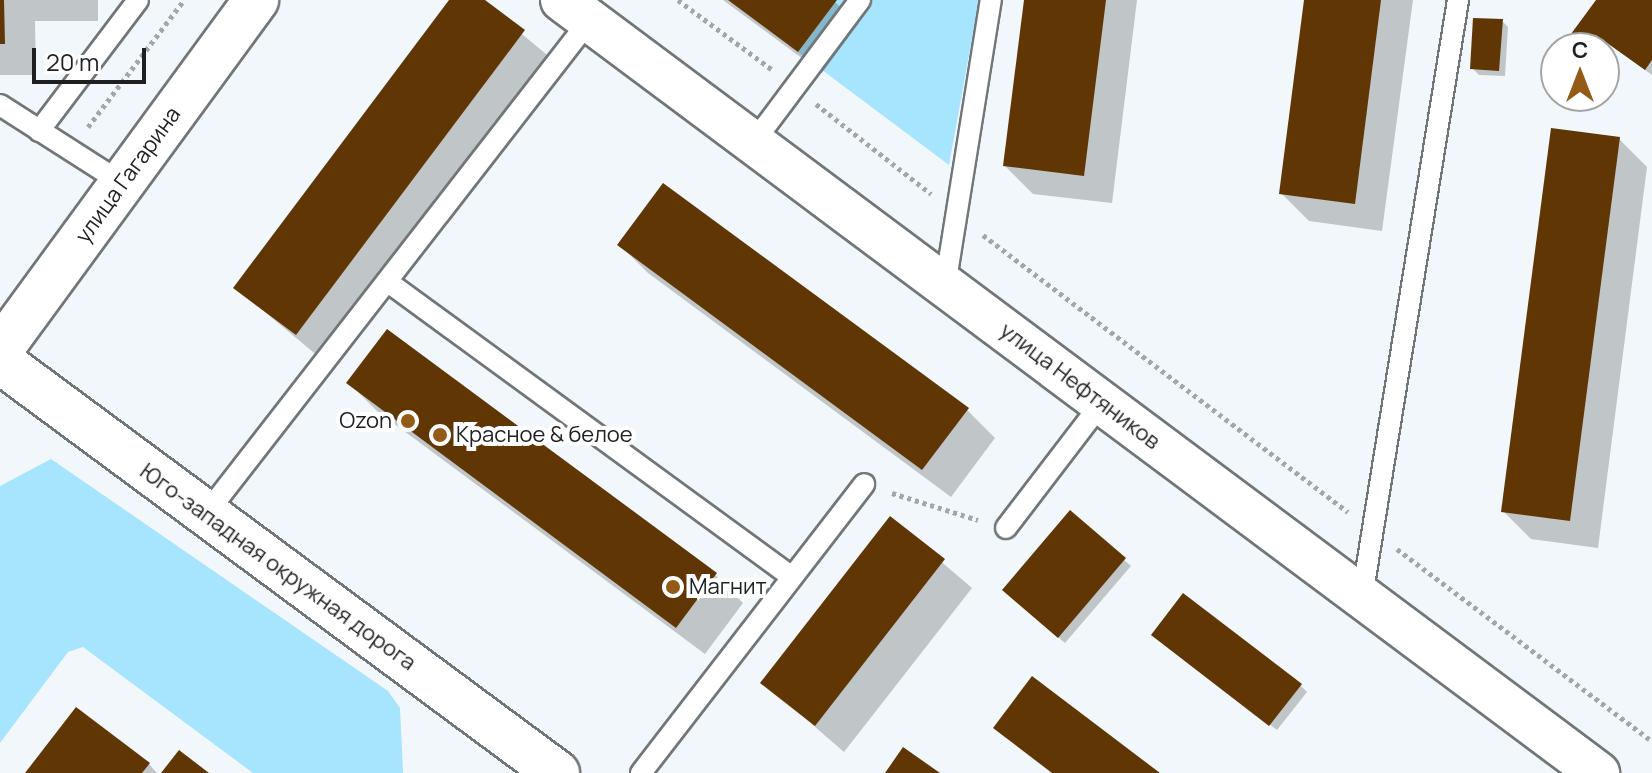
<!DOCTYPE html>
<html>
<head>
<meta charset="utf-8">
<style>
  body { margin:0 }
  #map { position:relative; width:1652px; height:773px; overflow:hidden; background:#f1f7fa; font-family:Manrope,sans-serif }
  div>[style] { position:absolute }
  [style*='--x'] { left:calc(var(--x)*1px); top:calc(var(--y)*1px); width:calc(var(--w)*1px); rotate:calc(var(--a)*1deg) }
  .green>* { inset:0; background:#a7e5fe }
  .shadow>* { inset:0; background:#0003 }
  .building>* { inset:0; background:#5f3604 }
  .path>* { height:5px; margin-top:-2.5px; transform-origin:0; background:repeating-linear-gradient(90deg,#a3a7a9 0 4px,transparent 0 8px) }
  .roads { filter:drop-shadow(2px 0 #717679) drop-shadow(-2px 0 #717679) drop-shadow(0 2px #717679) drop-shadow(0 -2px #717679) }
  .lane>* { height:20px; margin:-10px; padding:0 10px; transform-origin:10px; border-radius:10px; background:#fff }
  .street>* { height:42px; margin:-21px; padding:0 21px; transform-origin:21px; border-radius:21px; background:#fff }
  .secondary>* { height:44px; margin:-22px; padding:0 22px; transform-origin:22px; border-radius:22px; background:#fff }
  .highway>* { height:44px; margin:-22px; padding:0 22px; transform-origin:22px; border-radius:22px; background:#fff }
  .dots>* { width:22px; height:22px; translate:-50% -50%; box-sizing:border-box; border:4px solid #fff; border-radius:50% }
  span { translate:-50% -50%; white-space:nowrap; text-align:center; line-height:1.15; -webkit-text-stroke:8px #fff; paint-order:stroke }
  .street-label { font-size:22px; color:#1d1f20 }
  .poi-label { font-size:22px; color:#1d1f20 }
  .right { translate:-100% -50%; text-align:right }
  .left { translate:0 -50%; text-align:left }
  .north { position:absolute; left:1540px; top:32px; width:80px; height:80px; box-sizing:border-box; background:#fff; border:2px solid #a5a5a6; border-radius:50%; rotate:0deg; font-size:22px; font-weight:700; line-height:32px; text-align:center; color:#1d1f20 }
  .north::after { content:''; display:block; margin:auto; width:28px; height:36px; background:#945a17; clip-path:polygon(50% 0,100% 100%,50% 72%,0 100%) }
  .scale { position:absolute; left:32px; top:48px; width:114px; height:36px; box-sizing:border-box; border:4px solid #1d1f20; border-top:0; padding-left:10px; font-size:24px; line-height:28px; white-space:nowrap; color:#1d1f20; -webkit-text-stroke:6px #fff; paint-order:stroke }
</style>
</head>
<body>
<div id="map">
  <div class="green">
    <div style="clip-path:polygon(837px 0,979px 0,949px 165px,798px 52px)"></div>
    <div style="clip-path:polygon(51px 459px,388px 691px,400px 708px,403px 773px,253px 773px,83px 647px,68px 652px,0 743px,0 486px)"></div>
  </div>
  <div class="shadow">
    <div style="clip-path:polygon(0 0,98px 0,98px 21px,35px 21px,36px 75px,0 75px)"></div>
    <div style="clip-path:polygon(451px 0,481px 0,552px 59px,325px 362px,236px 288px)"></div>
    <div style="clip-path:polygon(723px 0,833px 0,858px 24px,822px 73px)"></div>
    <div style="clip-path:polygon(1026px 0,1137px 0,1112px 203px,1033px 194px,1005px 166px)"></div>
    <div style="clip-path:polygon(1306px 0,1413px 0,1382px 231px,1309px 221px,1281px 193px)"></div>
    <div style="clip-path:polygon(1598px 0,1652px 0,1652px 75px,1603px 40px,1598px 48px,1580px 40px)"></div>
    <div style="clip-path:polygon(1502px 21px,1508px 27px,1505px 76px,1479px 75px,1472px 68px)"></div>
    <div style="clip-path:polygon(1619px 139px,1647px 167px,1598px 548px,1531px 539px,1503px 511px)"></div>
    <div style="clip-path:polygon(620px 245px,967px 410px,995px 438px,951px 497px,648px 273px)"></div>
    <div style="clip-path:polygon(349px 383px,715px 575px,743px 603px,705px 654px,377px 411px)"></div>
    <div style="clip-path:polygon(1070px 513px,1131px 566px,1065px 643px,1010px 596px)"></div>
    <div style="clip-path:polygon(891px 519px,972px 588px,844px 752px,763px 682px)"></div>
    <div style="clip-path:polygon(1160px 641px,1300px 685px,1307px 692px,1277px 730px)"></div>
    <div style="clip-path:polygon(149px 764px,157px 773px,28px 773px)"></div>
  </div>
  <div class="building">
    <div style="clip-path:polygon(0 0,4px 0,5px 44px,0 44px)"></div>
    <div style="clip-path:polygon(449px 0,485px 0,525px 30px,296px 335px,233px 288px)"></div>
    <div style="clip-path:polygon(728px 0,837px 0,798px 52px)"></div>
    <div style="clip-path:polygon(1024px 0,1106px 0,1084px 176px,1003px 166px)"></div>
    <div style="clip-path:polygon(1304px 0,1381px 0,1355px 204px,1279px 194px)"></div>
    <div style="clip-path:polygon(1596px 0,1652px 0,1652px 60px,1645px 70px,1596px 35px,1588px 47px,1571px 34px)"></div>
    <div style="clip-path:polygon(1473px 18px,1503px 19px,1499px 71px,1470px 69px)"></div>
    <div style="clip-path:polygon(1551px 128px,1620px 137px,1570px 521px,1501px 512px)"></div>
    <div style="clip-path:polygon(663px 183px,969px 408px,922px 470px,617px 245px)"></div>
    <div style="clip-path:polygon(387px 329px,717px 573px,676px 628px,346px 383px)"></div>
    <div style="clip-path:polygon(1070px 510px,1126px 558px,1058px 638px,1002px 590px)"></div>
    <div style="clip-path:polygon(890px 516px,945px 559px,815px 726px,760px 683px)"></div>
    <div style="clip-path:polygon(1183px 593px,1302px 684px,1269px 726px,1151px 635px)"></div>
    <div style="clip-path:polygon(1032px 676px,1160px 773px,1052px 773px,993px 728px)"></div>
    <div style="clip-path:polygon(76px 707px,150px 763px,142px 773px,25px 773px)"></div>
    <div style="clip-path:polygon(903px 747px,940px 773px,885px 773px)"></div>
    <div style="clip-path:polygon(179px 750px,209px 773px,161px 773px)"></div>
  </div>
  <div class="path">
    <div style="--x:678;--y:0;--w:119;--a:36.5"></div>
    <div style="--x:816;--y:104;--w:146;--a:38"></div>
    <div style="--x:88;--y:127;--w:159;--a:-52.9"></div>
    <div style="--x:983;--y:235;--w:458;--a:37.2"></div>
    <div style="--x:892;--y:493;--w:90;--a:17.4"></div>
    <div style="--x:1397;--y:549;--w:319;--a:37"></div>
  </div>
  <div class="roads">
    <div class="lane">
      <div style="--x:0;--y:105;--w:145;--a:32.6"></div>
      <div style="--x:39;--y:131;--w:164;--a:-52.9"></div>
      <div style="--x:753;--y:143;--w:179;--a:-53.2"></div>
      <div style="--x:388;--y:282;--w:500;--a:36.14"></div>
      <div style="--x:945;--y:286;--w:290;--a:-80.9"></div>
      <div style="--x:206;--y:514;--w:624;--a:-52.16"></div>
      <div style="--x:1006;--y:528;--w:160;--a:-52.6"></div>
      <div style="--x:1362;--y:597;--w:605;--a:-80.86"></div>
      <div style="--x:641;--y:773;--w:365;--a:-52.3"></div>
    </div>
    <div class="street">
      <div style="--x:562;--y:0;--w:1293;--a:36.73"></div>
    </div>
    <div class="secondary">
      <div style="--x:0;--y:350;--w:434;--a:-53.8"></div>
    </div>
    <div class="highway">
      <div style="--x:0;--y:361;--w:693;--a:36.49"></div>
    </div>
  </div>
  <div class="dots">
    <div style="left:408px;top:421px;background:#945a17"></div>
    <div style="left:440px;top:435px;background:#945a17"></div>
    <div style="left:673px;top:587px;background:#945a17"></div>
  </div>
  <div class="street-label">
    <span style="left:128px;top:175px;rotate:-54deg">улица Гагарина</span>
    <span style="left:1080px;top:386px;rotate:37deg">улица Нефтяников</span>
    <span style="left:278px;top:567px;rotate:36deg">Юго-западная окружная дорога</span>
  </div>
  <div class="poi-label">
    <span class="right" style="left:392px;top:421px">Ozon</span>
    <span class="left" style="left:456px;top:435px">Красное &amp; белое</span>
    <span class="left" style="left:689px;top:587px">Магнит</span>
  </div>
  <div class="north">С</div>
  <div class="scale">20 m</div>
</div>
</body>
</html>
